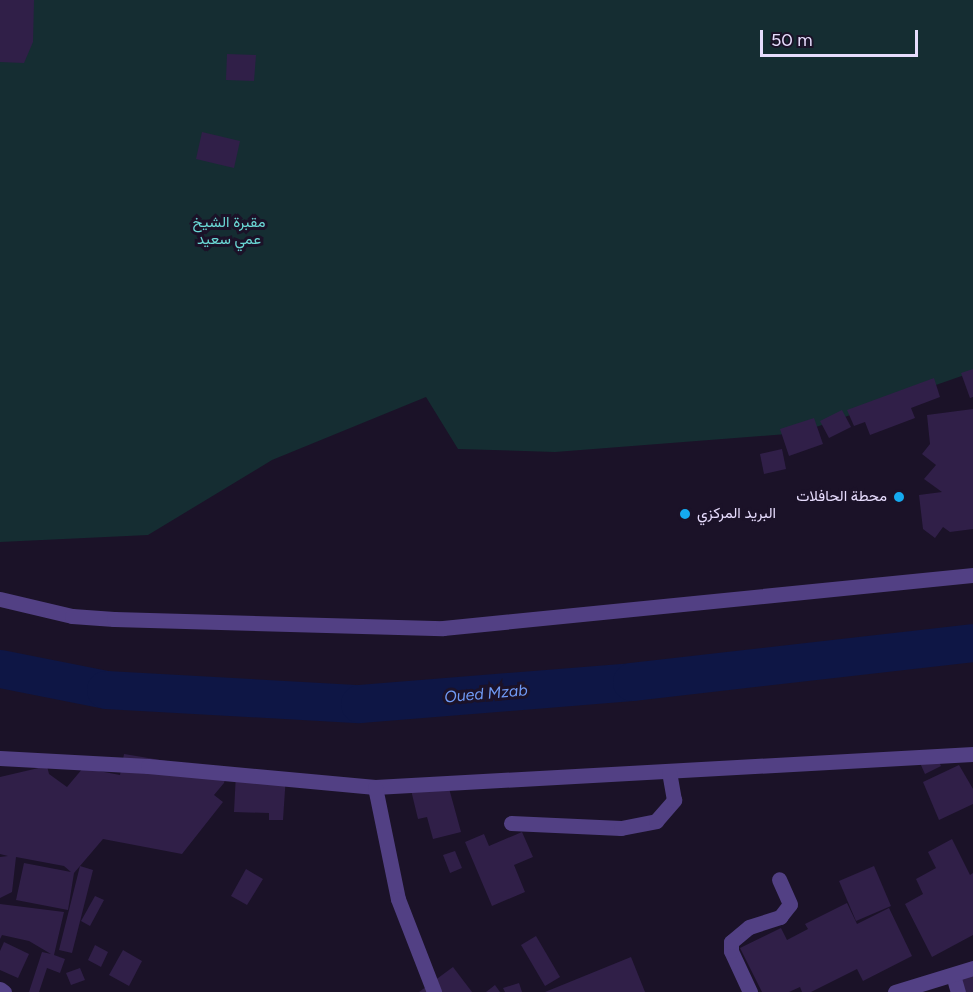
<!DOCTYPE html>
<html>
<head>
<meta charset="utf-8">
<style>
  body { margin:0 }
  #map { position:relative; width:973px; height:992px; overflow:hidden; background:#1b1228; font-family:Figtree,Vazirmatn,sans-serif }
  div>[style] { position:absolute }
  [style*='--x'] { left:calc(var(--x)*1px); top:calc(var(--y)*1px); width:calc(var(--w)*1px); rotate:calc(var(--a)*1deg) }
  .green>* { inset:0; background:#152d32 }
  .river>* { height:38px; margin:-19px; padding:0 19px; transform-origin:19px; border-radius:19px; background:#0e1645 }
  .building>* { inset:0; background:#301f48 }
  .minor>* { height:15px; margin:-7.5px; padding:0 7.5px; transform-origin:7.5px; border-radius:7.5px; background:#524084 }
  .dots>* { width:16px; height:16px; translate:-50% -50%; box-sizing:border-box; border:3px solid #1b1228; border-radius:50% }
  span { translate:-50% -50%; white-space:nowrap; text-align:center; line-height:1.15; -webkit-text-stroke:6px #1b1228; paint-order:stroke }
  .park-label { font-size:15px; color:#6bd9d6 }
  .poi-label { font-size:15px; color:#e7dcfd }
  .right { translate:-100% -50%; text-align:right }
  .left { translate:0 -50%; text-align:left }
  .water-label { font-size:16px; color:#719bf6; font-style:italic }
  .scale { position:absolute; left:760px; top:30px; width:158px; height:27px; box-sizing:border-box; border:3px solid #e7dcfd; border-top:0; padding-left:8px; font-size:18px; line-height:21px; white-space:nowrap; color:#e7dcfd; -webkit-text-stroke:4px #1b1228; paint-order:stroke }
</style>
</head>
<body>
<div id="map">
  <div class="green">
    <div style="clip-path:polygon(0 0,973px 0,973px 372px,799px 433px,555px 452px,458px 449px,426px 397px,272px 460px,148px 535px,0 542px)"></div>
  </div>
  <div class="river">
    <div style="--x:0;--y:669;--w:108;--a:11.2"></div>
    <div style="--x:106;--y:690;--w:254;--a:3.2"></div>
    <div style="--x:360;--y:704;--w:273;--a:-4.6"></div>
    <div style="--x:632;--y:682;--w:343;--a:-6.5"></div>
  </div>
  <div class="building">
    <div style="clip-path:polygon(0 0,34px 0,33px 42px,24px 63px,0 62px)"></div>
    <div style="clip-path:polygon(227px 54px,256px 55px,254px 81px,226px 80px)"></div>
    <div style="clip-path:polygon(202px 132px,240px 141px,234px 168px,196px 159px)"></div>
    <div style="clip-path:polygon(973px 369px,973px 397px,970px 398px,961px 373px)"></div>
    <div style="clip-path:polygon(934px 378px,940px 397px,911px 408px,915px 418px,870px 435px,865px 422px,854px 426px,847px 410px)"></div>
    <div style="clip-path:polygon(973px 409px,973px 529px,950px 532px,943px 527px,935px 538px,923px 529px,919px 495px,942px 492px,924px 479px,936px 465px,922px 454px,930px 444px,927px 415px)"></div>
    <div style="clip-path:polygon(842px 410px,851px 427px,829px 438px,820px 421px)"></div>
    <div style="clip-path:polygon(814px 418px,823px 444px,789px 456px,780px 429px)"></div>
    <div style="clip-path:polygon(782px 449px,786px 469px,764px 474px,760px 454px)"></div>
    <div style="clip-path:polygon(124px 754px,227px 771px,224px 783px,214px 795px,223px 802px,182px 854px,103px 839px,74px 873px,68px 910px,16px 900px,24px 863px,71px 872px,64px 866px,16px 857px,12px 892px,0 898px,0 857px,8px 856px,0 854px,0 777px,47px 766px,49px 774px,67px 787px,83px 768px,120px 775px)"></div>
    <div style="clip-path:polygon(936px 756px,941px 766px,925px 774px,920px 763px)"></div>
    <div style="clip-path:polygon(959px 765px,973px 789px,973px 804px,939px 820px,923px 782px)"></div>
    <div style="clip-path:polygon(236px 773px,286px 775px,283px 820px,269px 820px,269px 813px,234px 812px)"></div>
    <div style="clip-path:polygon(447px 781px,461px 832px,433px 839px,427px 817px,418px 819px,411px 790px)"></div>
    <div style="clip-path:polygon(522px 832px,533px 857px,514px 865px,525px 892px,492px 906px,465px 842px,484px 834px,489px 846px)"></div>
    <div style="clip-path:polygon(952px 839px,970px 875px,973px 873px,973px 935px,932px 957px,905px 904px,923px 894px,916px 879px,936px 868px,928px 852px)"></div>
    <div style="clip-path:polygon(455px 851px,462px 868px,450px 873px,443px 855px)"></div>
    <div style="clip-path:polygon(80px 866px,93px 870px,72px 953px,59px 950px)"></div>
    <div style="clip-path:polygon(874px 866px,891px 906px,856px 921px,839px 881px)"></div>
    <div style="clip-path:polygon(246px 869px,263px 879px,247px 905px,231px 896px)"></div>
    <div style="clip-path:polygon(95px 896px,104px 900px,90px 926px,81px 921px)"></div>
    <div style="clip-path:polygon(847px 903px,857px 924px,889px 908px,912px 956px,863px 981px,857px 969px,811px 992px,802px 992px,800px 987px,789px 992px,762px 992px,740px 948px,781px 928px,787px 940px,808px 929px,805px 924px)"></div>
    <div style="clip-path:polygon(0 904px,64px 912px,54px 955px,65px 959px,60px 973px,47px 968px,39px 992px,29px 992px,42px 952px,51px 954px,29px 941px,2px 935px,0 939px)"></div>
    <div style="clip-path:polygon(536px 936px,560px 977px,545px 986px,521px 945px)"></div>
    <div style="clip-path:polygon(4px 942px,29px 954px,18px 978px,0 970px,0 951px)"></div>
    <div style="clip-path:polygon(95px 945px,108px 952px,101px 967px,88px 960px)"></div>
    <div style="clip-path:polygon(123px 950px,142px 961px,129px 986px,109px 975px)"></div>
    <div style="clip-path:polygon(631px 957px,645px 992px,545px 992px)"></div>
    <div style="clip-path:polygon(970px 962px,973px 970px,973px 992px,955px 992px)"></div>
    <div style="clip-path:polygon(453px 967px,472px 992px,419px 992px)"></div>
    <div style="clip-path:polygon(80px 968px,85px 980px,71px 985px,66px 973px)"></div>
    <div style="clip-path:polygon(519px 983px,522px 992px,505px 992px,503px 988px)"></div>
    <div style="clip-path:polygon(495px 985px,500px 992px,486px 992px)"></div>
  </div>
  <div class="minor">
    <div style="--x:0;--y:599;--w:74;--a:13.3"></div>
    <div style="--x:72;--y:616;--w:42;--a:4.1"></div>
    <div style="--x:114;--y:619;--w:329;--a:1.6"></div>
    <div style="--x:443;--y:628;--w:533;--a:-5.71"></div>
    <div style="--x:0;--y:758;--w:148;--a:3.1"></div>
    <div style="--x:148;--y:766;--w:228;--a:5.3"></div>
    <div style="--x:375;--y:787;--w:599;--a:-3.16"></div>
    <div style="--x:375;--y:787;--w:114;--a:78.4"></div>
    <div style="--x:398;--y:899;--w:100;--a:68.8"></div>
    <div style="--x:511;--y:823;--w:110;--a:2.6"></div>
    <div style="--x:621;--y:828;--w:36;--a:-11"></div>
    <div style="--x:656;--y:821;--w:28;--a:-49"></div>
    <div style="--x:674;--y:800;--w:28;--a:-100"></div>
    <div style="--x:953;--y:975;--w:18;--a:74"></div>
    <div style="--x:0;--y:989;--w:5;--a:37"></div>
    <div style="--x:750;--y:992;--w:45;--a:-114.9"></div>
    <div style="--x:731;--y:951;--w:9;--a:-90"></div>
    <div style="--x:731;--y:942;--w:23;--a:-40"></div>
    <div style="--x:749;--y:927;--w:33;--a:-18"></div>
    <div style="--x:780;--y:917;--w:16;--a:-52"></div>
    <div style="--x:790;--y:904;--w:27;--a:-114"></div>
    <div style="--x:895;--y:992;--w:82;--a:-17.1"></div>
  </div>
  <div class="dots">
    <div style="left:899px;top:497px;background:#15aaf0"></div>
    <div style="left:685px;top:514px;background:#15aaf0"></div>
  </div>
  <div class="park-label">
    <span style="left:229px;top:231px">مقبرة الشيخ<br>عمي سعيد</span>
  </div>
  <div class="poi-label">
    <span class="right" style="left:887px;top:497px">محطة الحافلات</span>
    <span class="left" style="left:697px;top:514px">البريد المركزي</span>
  </div>
  <div class="water-label">
    <span style="left:486px;top:694px;rotate:-5deg">Oued Mzab</span>
  </div>
  <div class="scale">50 m</div>
</div>
</body>
</html>
